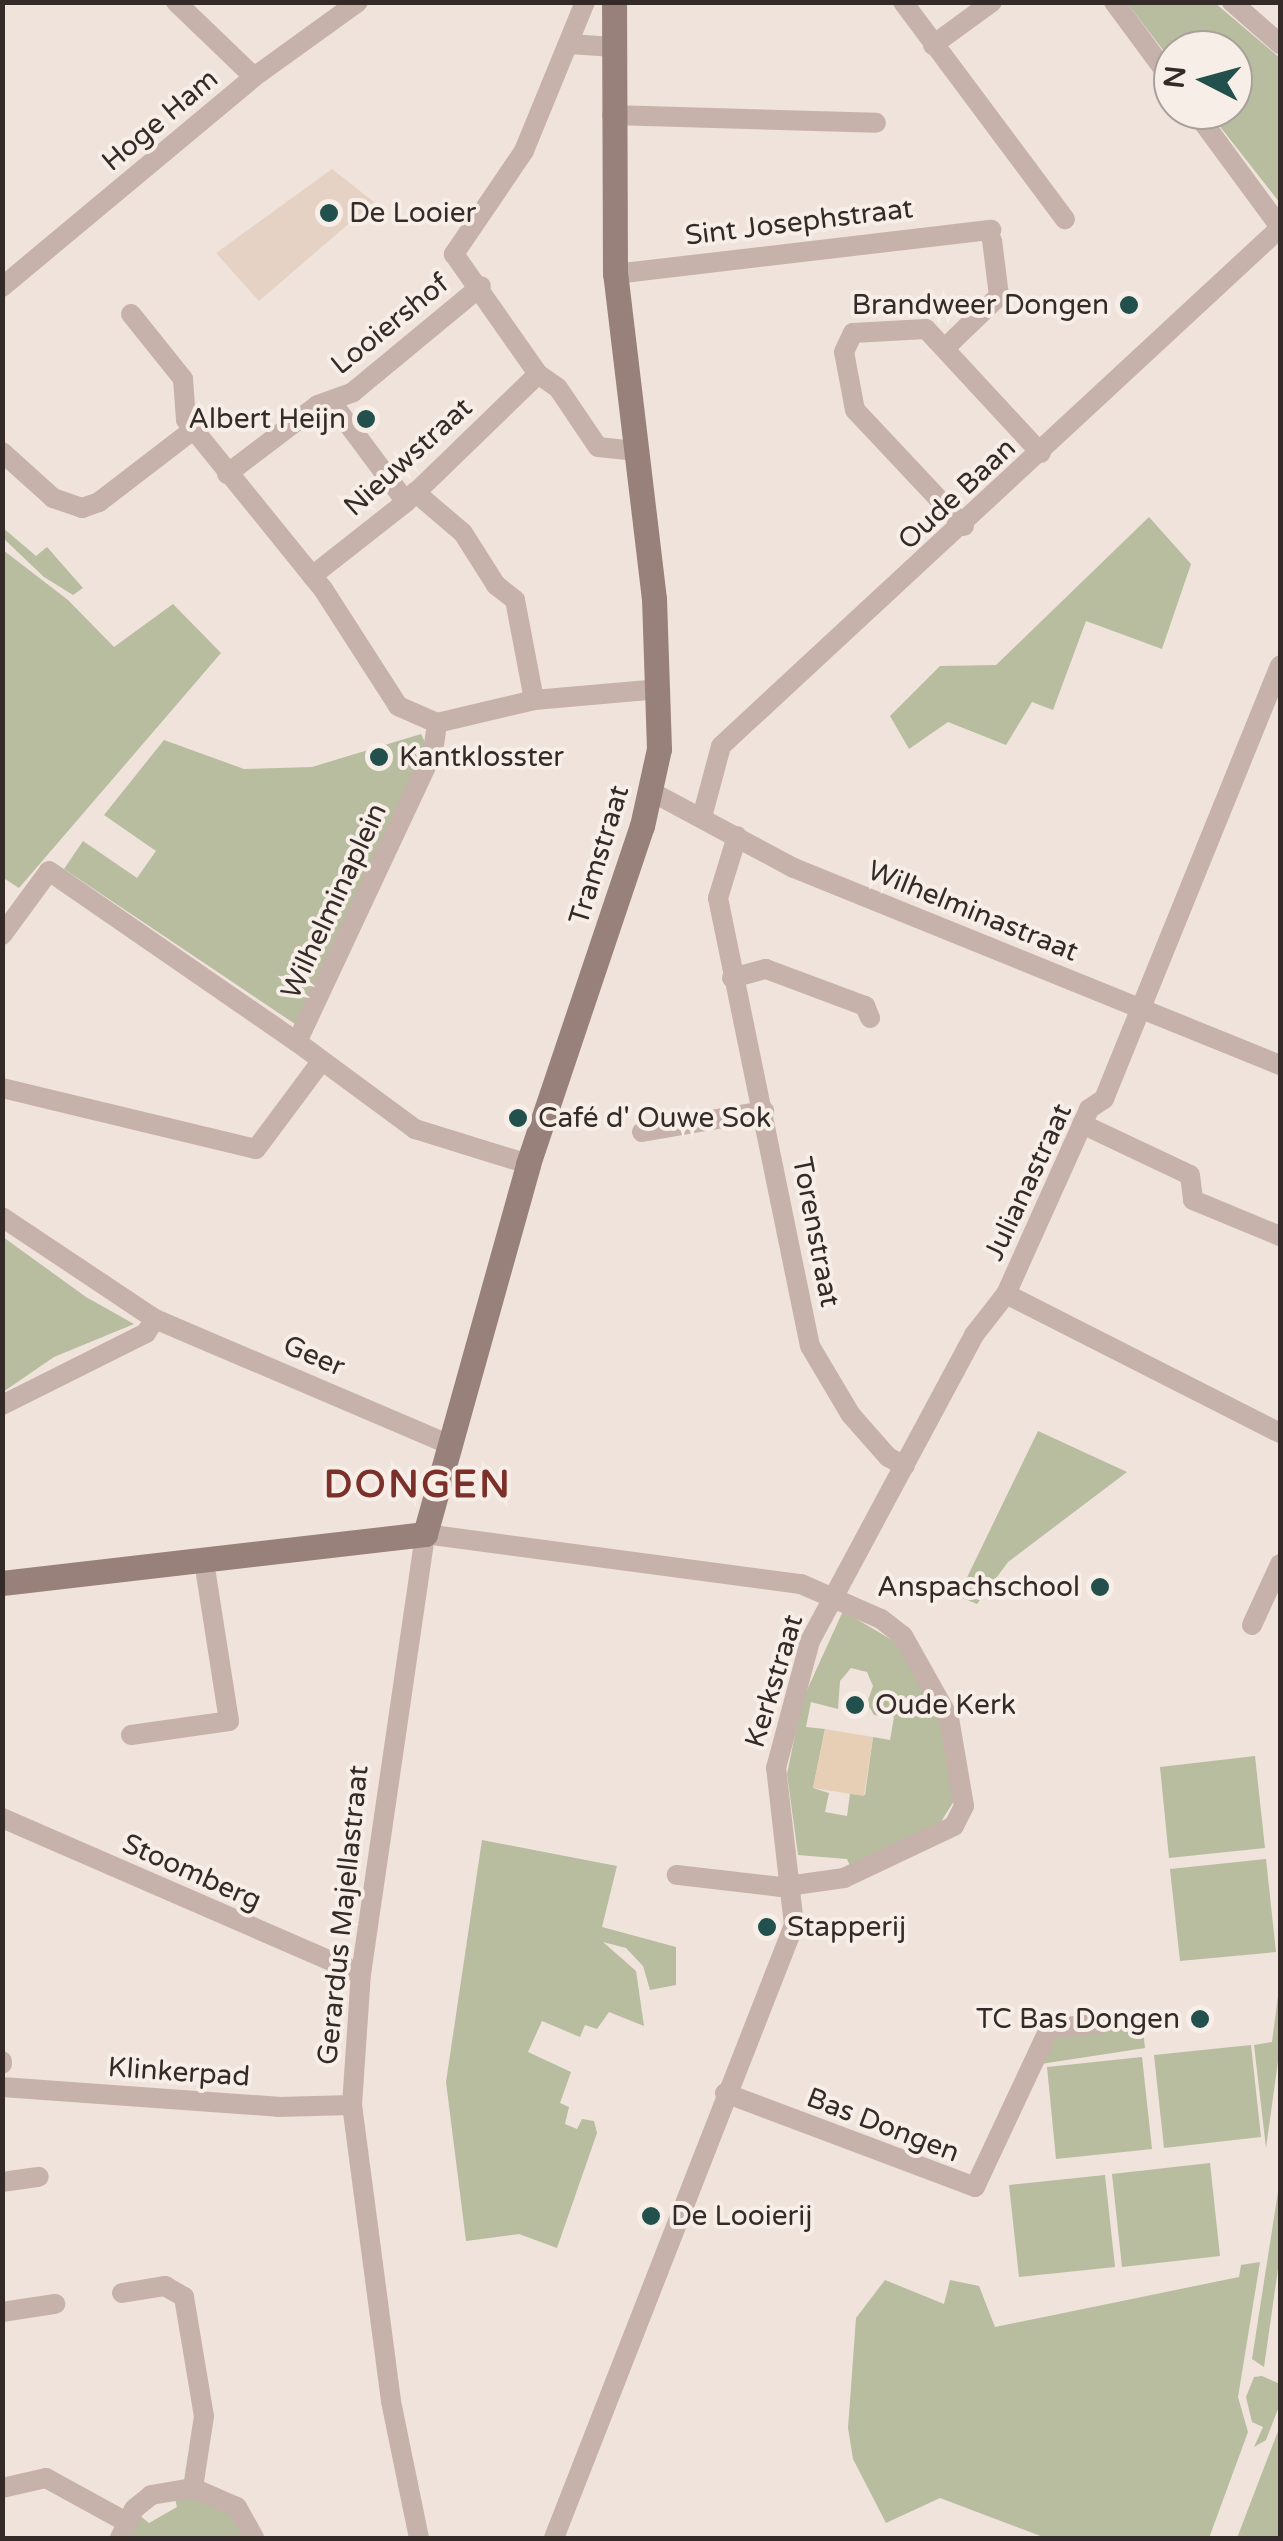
<!DOCTYPE html>
<html>
<head>
<meta charset="utf-8">
<style>
  body { margin:0 }
  #map { position:relative; width:1283px; height:2541px; overflow:hidden; background:#efe3dc; font-family:"Varela Round",sans-serif }
  div>[style] { position:absolute }
  [style*='--x'] { left:calc(var(--x)*1px); top:calc(var(--y)*1px); width:calc(var(--w)*1px); rotate:calc(var(--a)*1deg) }
  .green>* { inset:0; background:#b7bd9e }
  .sand>* { inset:0; background:#e7cfb6 }
  .plaza>* { inset:0; background:#e6d2c5 }
  .street>* { height:20px; margin:-10px; padding:0 10px; transform-origin:10px; border-radius:10px; background:#c6b2aa }
  .secondary>* { height:25px; margin:-12.5px; padding:0 12.5px; transform-origin:12.5px; border-radius:12.5px; background:#99817b }
  .dots>* { width:28px; height:28px; translate:-50% -50%; box-sizing:border-box; border:5px solid #f7eee8; border-radius:50% }
  span { translate:-50% -50%; white-space:nowrap; text-align:center; line-height:1.15; -webkit-text-stroke:8px #f7eee8; paint-order:stroke }
  .street-label { font-size:28px; color:#342a28 }
  .poi-label { font-size:28px; color:#342a28 }
  .left { translate:0 -50%; text-align:left }
  .right { translate:-100% -50%; text-align:right }
  .district-label { font-size:38px; color:#7b302a; font-weight:700; letter-spacing:2.5px }
  .frame { position:absolute; inset:0; border:5px solid #342a28; pointer-events:none }
  .north { position:absolute; left:1153px; top:30px; width:100px; height:100px; box-sizing:border-box; background:#f7eee8; border:2px solid #a9a09b; border-radius:50%; rotate:276deg; font-size:28px; font-weight:700; line-height:40px; text-align:center; color:#342a28 }
  .north::after { content:''; display:block; margin:auto; width:35px; height:45px; background:#22514d; clip-path:polygon(50% 0,100% 100%,50% 72%,0 100%) }
</style>
</head>
<body>
<div id="map">
  <div class="green">
    <div style="clip-path:polygon(1127px 3px,1215px 3px,1280px 58px,1280px 203px,1207px 110px,1233px 110px,1233px 50px,1173px 50px,1173px 63px)"></div>
    <div style="clip-path:polygon(1149px 517px,1191px 564px,1162px 649px,1086px 621px,1053px 710px,1032px 702px,1006px 745px,948px 722px,909px 749px,890px 716px,940px 666px,996px 665px)"></div>
    <div style="clip-path:polygon(2px 527px,36px 556px,47px 547px,83px 588px,73px 595px,44px 577px,3px 538px)"></div>
    <div style="clip-path:polygon(3px 550px,68px 600px,114px 647px,173px 604px,221px 653px,19px 888px,2px 877px)"></div>
    <div style="clip-path:polygon(421px 734px,427px 746px,295px 1024px,64px 869px,83px 841px,137px 878px,156px 851px,104px 815px,164px 740px,244px 769px,312px 767px)"></div>
    <div style="clip-path:polygon(3px 1237px,86px 1297px,134px 1324px,54px 1357px,3px 1392px)"></div>
    <div style="clip-path:polygon(1038px 1431px,1127px 1472px,1008px 1562px,977px 1604px,958px 1596px)"></div>
    <div style="clip-path:polygon(evenodd,843px 1611px,897px 1643px,935px 1694px,954px 1801px,937px 1828px,853px 1872px,847px 1859px,798px 1855px,787px 1774px,802px 1701px,843px 1611px,851px 1668px,867px 1672px,873px 1686px,867px 1703px,874px 1715px,894px 1717px,890px 1740px,873px 1737px,865px 1795px,850px 1794px,847px 1816px,825px 1812px,829px 1793px,813px 1788px,825px 1729px,806px 1727px,811px 1702px,838px 1709px,840px 1681px,851px 1668px)"></div>
    <div style="clip-path:polygon(1255px 1756px,1265px 1848px,1169px 1858px,1160px 1767px)"></div>
    <div style="clip-path:polygon(482px 1840px,617px 1866px,602px 1927px,676px 1947px,676px 1985px,650px 1990px,643px 1966px,626px 1948px,603px 1942px,636px 1971px,644px 2026px,609px 2012px,597px 2029px,585px 2025px,580px 2037px,542px 2021px,528px 2052px,571px 2072px,560px 2103px,569px 2107px,565px 2124px,577px 2129px,582px 2119px,594px 2121px,597px 2133px,557px 2248px,519px 2234px,466px 2241px,446px 2082px)"></div>
    <div style="clip-path:polygon(1266px 1859px,1276px 1952px,1180px 1961px,1170px 1869px)"></div>
    <div style="clip-path:polygon(1280px 1981px,1280px 2047px,1266px 2148px,1254px 2045px,1272px 2042px)"></div>
    <div style="clip-path:polygon(1109px 2020px,1142px 2020px,1145px 2048px,1041px 2064px,1053px 2036px,1108px 2029px)"></div>
    <div style="clip-path:polygon(1251px 2045px,1261px 2137px,1164px 2148px,1154px 2055px)"></div>
    <div style="clip-path:polygon(1142px 2057px,1152px 2149px,1056px 2159px,1047px 2067px)"></div>
    <div style="clip-path:polygon(1210px 2163px,1220px 2256px,1122px 2267px,1112px 2174px)"></div>
    <div style="clip-path:polygon(1105px 2175px,1115px 2267px,1019px 2277px,1009px 2185px)"></div>
    <div style="clip-path:polygon(1280px 2179px,1280px 2255px,1264px 2367px,1252px 2359px)"></div>
    <div style="clip-path:polygon(1260px 2262px,1238px 2397px,1248px 2432px,1209px 2538px,1046px 2538px,940px 2498px,886px 2523px,853px 2459px,848px 2428px,856px 2318px,885px 2280px,944px 2304px,950px 2280px,979px 2286px,995px 2327px,1239px 2277px,1241px 2265px)"></div>
    <div style="clip-path:polygon(1262px 2376px,1280px 2384px,1280px 2404px,1266px 2440px,1254px 2447px,1263px 2427px,1252px 2422px,1246px 2397px,1254px 2377px)"></div>
    <div style="clip-path:polygon(1280px 2426px,1280px 2538px,1237px 2538px)"></div>
    <div style="clip-path:polygon(174px 2494px,224px 2506px,246px 2538px,126px 2538px,139px 2515px,149px 2523px,177px 2507px)"></div>
  </div>
  <div class="sand">
    <div style="clip-path:polygon(825px 1729px,873px 1737px,864px 1796px,813px 1788px)"></div>
  </div>
  <div class="plaza">
    <div style="clip-path:polygon(332px 169px,374px 202px,259px 301px,216px 253px)"></div>
  </div>
  <div class="street">
    <div style="--x:176;--y:2;--w:108;--a:43.9"></div>
    <div style="--x:585;--y:2;--w:161;--a:112.3"></div>
    <div style="--x:524;--y:151;--w:125;--a:124.2"></div>
    <div style="--x:454;--y:254;--w:146;--a:55"></div>
    <div style="--x:538;--y:374;--w:24;--a:35"></div>
    <div style="--x:558;--y:388;--w:71;--a:55.9"></div>
    <div style="--x:598;--y:447;--w:37;--a:6"></div>
    <div style="--x:903;--y:2;--w:271;--a:53.3"></div>
    <div style="--x:1114;--y:2;--w:99;--a:53.6"></div>
    <div style="--x:1232;--y:2;--w:64;--a:41.2"></div>
    <div style="--x:570;--y:44;--w:43;--a:4"></div>
    <div style="--x:933;--y:45;--w:73;--a:-36.1"></div>
    <div style="--x:1194;--y:110;--w:145;--a:53.7"></div>
    <div style="--x:612;--y:115;--w:264;--a:1.7"></div>
    <div style="--x:615;--y:274;--w:379;--a:-6.7"></div>
    <div style="--x:2;--y:287;--w:328;--a:-39.8"></div>
    <div style="--x:254;--y:77;--w:128;--a:-35.8"></div>
    <div style="--x:131;--y:314;--w:83;--a:51.3"></div>
    <div style="--x:183;--y:379;--w:41;--a:85.8"></div>
    <div style="--x:186;--y:420;--w:218;--a:51"></div>
    <div style="--x:323;--y:589;--w:139;--a:57.3"></div>
    <div style="--x:398;--y:706;--w:43;--a:23.6"></div>
    <div style="--x:945;--y:348;--w:75;--a:-43.9"></div>
    <div style="--x:999;--y:296;--w:56;--a:-97.1"></div>
    <div style="--x:333;--y:404;--w:122;--a:53.3"></div>
    <div style="--x:2;--y:452;--w:69;--a:42"></div>
    <div style="--x:53;--y:498;--w:31;--a:19"></div>
    <div style="--x:82;--y:508;--w:18;--a:-19"></div>
    <div style="--x:99;--y:502;--w:120;--a:-37.5"></div>
    <div style="--x:227;--y:474;--w:114;--a:-37.2"></div>
    <div style="--x:318;--y:405;--w:37;--a:-20"></div>
    <div style="--x:353;--y:392;--w:166;--a:-39.6"></div>
    <div style="--x:415;--y:492;--w:63;--a:40.5"></div>
    <div style="--x:463;--y:533;--w:62;--a:57.6"></div>
    <div style="--x:496;--y:585;--w:24;--a:38"></div>
    <div style="--x:515;--y:600;--w:102;--a:79.2"></div>
    <div style="--x:964;--y:526;--w:159;--a:-133.2"></div>
    <div style="--x:855;--y:410;--w:59;--a:-100.7"></div>
    <div style="--x:844;--y:352;--w:21;--a:-65"></div>
    <div style="--x:853;--y:333;--w:73;--a:-3.1"></div>
    <div style="--x:926;--y:329;--w:169;--a:47.2"></div>
    <div style="--x:312;--y:576;--w:120;--a:-38.2"></div>
    <div style="--x:406;--y:502;--w:184;--a:-44.1"></div>
    <div style="--x:652;--y:792;--w:161;--a:28.2"></div>
    <div style="--x:794;--y:868;--w:524;--a:22.07"></div>
    <div style="--x:702;--y:817;--w:73;--a:-75"></div>
    <div style="--x:721;--y:746;--w:762;--a:-42.82"></div>
    <div style="--x:737;--y:836;--w:65;--a:107"></div>
    <div style="--x:718;--y:898;--w:457;--a:78.4"></div>
    <div style="--x:810;--y:1346;--w:80;--a:59.3"></div>
    <div style="--x:851;--y:1415;--w:56;--a:48.6"></div>
    <div style="--x:888;--y:1457;--w:19;--a:28"></div>
    <div style="--x:2;--y:935;--w:79;--a:-53.7"></div>
    <div style="--x:49;--y:871;--w:301;--a:34.6"></div>
    <div style="--x:297;--y:1042;--w:320;--a:-64.9"></div>
    <div style="--x:433;--y:752;--w:29;--a:-82"></div>
    <div style="--x:437;--y:723;--w:100;--a:-13.3"></div>
    <div style="--x:534;--y:700;--w:126;--a:-5"></div>
    <div style="--x:732;--y:978;--w:35;--a:-15"></div>
    <div style="--x:766;--y:969;--w:106;--a:20.5"></div>
    <div style="--x:865;--y:1006;--w:13;--a:67"></div>
    <div style="--x:297;--y:1042;--w:147;--a:36.4"></div>
    <div style="--x:415;--y:1129;--w:118;--a:17.2"></div>
    <div style="--x:2;--y:1088;--w:261;--a:13.5"></div>
    <div style="--x:256;--y:1149;--w:107;--a:-53.3"></div>
    <div style="--x:1082;--y:1124;--w:119;--a:25.3"></div>
    <div style="--x:1190;--y:1175;--w:25;--a:83"></div>
    <div style="--x:1193;--y:1200;--w:94;--a:22.5"></div>
    <div style="--x:642;--y:1132;--w:124;--a:-9.8"></div>
    <div style="--x:2;--y:1217;--w:184;--a:33.7"></div>
    <div style="--x:155;--y:1319;--w:17;--a:123"></div>
    <div style="--x:146;--y:1333;--w:161;--a:153.4"></div>
    <div style="--x:1006;--y:1294;--w:307;--a:26.9"></div>
    <div style="--x:155;--y:1319;--w:322;--a:23.1"></div>
    <div style="--x:1252;--y:1625;--w:67;--a:-65.3"></div>
    <div style="--x:131;--y:1735;--w:99;--a:-8.1"></div>
    <div style="--x:229;--y:1721;--w:161;--a:-98.9"></div>
    <div style="--x:2;--y:1818;--w:391;--a:23.5"></div>
    <div style="--x:2;--y:2061;--w:3;--a:90"></div>
    <div style="--x:2;--y:2087;--w:277;--a:4.1"></div>
    <div style="--x:278;--y:2107;--w:74;--a:-1.5"></div>
    <div style="--x:725;--y:2093;--w:267;--a:20.6"></div>
    <div style="--x:975;--y:2187;--w:174;--a:-64.9"></div>
    <div style="--x:1049;--y:2029;--w:52;--a:-6.6"></div>
    <div style="--x:2;--y:2182;--w:37;--a:-8"></div>
    <div style="--x:122;--y:2293;--w:44;--a:-9.2"></div>
    <div style="--x:165;--y:2286;--w:22;--a:30"></div>
    <div style="--x:184;--y:2297;--w:121;--a:80.5"></div>
    <div style="--x:204;--y:2416;--w:73;--a:98.7"></div>
    <div style="--x:2;--y:2312;--w:54;--a:-8.6"></div>
    <div style="--x:2;--y:2488;--w:45;--a:-12.8"></div>
    <div style="--x:46;--y:2478;--w:91;--a:28.8"></div>
    <div style="--x:120;--y:2538;--w:32;--a:-64"></div>
    <div style="--x:134;--y:2509;--w:22;--a:-39"></div>
    <div style="--x:151;--y:2495;--w:43;--a:-9.5"></div>
    <div style="--x:193;--y:2488;--w:48;--a:23.4"></div>
    <div style="--x:237;--y:2507;--w:35;--a:61"></div>
    <div style="--x:419;--y:2538;--w:140;--a:-101.6"></div>
    <div style="--x:391;--y:2401;--w:299;--a:-97.5"></div>
    <div style="--x:352;--y:2105;--w:131;--a:-86.1"></div>
    <div style="--x:361;--y:1974;--w:445;--a:-81.7"></div>
    <div style="--x:425;--y:1534;--w:379;--a:7.6"></div>
    <div style="--x:801;--y:1584;--w:87;--a:23.6"></div>
    <div style="--x:881;--y:1619;--w:28;--a:38"></div>
    <div style="--x:903;--y:1636;--w:94;--a:60.7"></div>
    <div style="--x:949;--y:1718;--w:89;--a:80.3"></div>
    <div style="--x:964;--y:1806;--w:22;--a:117"></div>
    <div style="--x:954;--y:1826;--w:122;--a:154.7"></div>
    <div style="--x:844;--y:1878;--w:64;--a:171.9"></div>
    <div style="--x:781;--y:1887;--w:105;--a:-173.4"></div>
    <div style="--x:554;--y:2538;--w:658;--a:-68.62"></div>
    <div style="--x:794;--y:1925;--w:158;--a:-96.5"></div>
    <div style="--x:776;--y:1768;--w:131;--a:-75"></div>
    <div style="--x:810;--y:1641;--w:347;--a:-61.8"></div>
    <div style="--x:974;--y:1335;--w:52;--a:-52"></div>
    <div style="--x:1006;--y:1294;--w:203;--a:-65.8"></div>
    <div style="--x:1089;--y:1109;--w:18;--a:-34"></div>
    <div style="--x:1104;--y:1099;--w:468;--a:-67.9"></div>
  </div>
  <div class="secondary">
    <div style="--x:2;--y:1583;--w:426;--a:-6.6"></div>
    <div style="--x:425;--y:1534;--w:384;--a:-74.4"></div>
    <div style="--x:528;--y:1164;--w:357;--a:-71.4"></div>
    <div style="--x:642;--y:826;--w:79;--a:-77.6"></div>
    <div style="--x:659;--y:749;--w:150;--a:-91.9"></div>
    <div style="--x:654;--y:599;--w:327;--a:-96.8"></div>
    <div style="--x:615;--y:274;--w:272;--a:-90.2"></div>
  </div>
  <div class="dots">
    <div style="left:329px;top:213px;background:#22514d"></div>
    <div style="left:1129px;top:305px;background:#22514d"></div>
    <div style="left:366px;top:419px;background:#22514d"></div>
    <div style="left:379px;top:757px;background:#22514d"></div>
    <div style="left:518px;top:1118px;background:#22514d"></div>
    <div style="left:1100px;top:1587px;background:#22514d"></div>
    <div style="left:855px;top:1705px;background:#22514d"></div>
    <div style="left:767px;top:1927px;background:#22514d"></div>
    <div style="left:1200px;top:2019px;background:#22514d"></div>
    <div style="left:651px;top:2216px;background:#22514d"></div>
  </div>
  <div class="street-label">
    <span style="left:160px;top:120px;rotate:-40deg">Hoge Ham</span>
    <span style="left:799px;top:222px;rotate:-7deg">Sint Josephstraat</span>
    <span style="left:390px;top:324px;rotate:-39deg">Looiershof</span>
    <span style="left:408px;top:457px;rotate:-42deg">Nieuwstraat</span>
    <span style="left:957px;top:494px;rotate:-43deg">Oude Baan</span>
    <span style="left:599px;top:855px;rotate:-73deg">Tramstraat</span>
    <span style="left:334px;top:901px;rotate:-65deg">Wilhelminaplein</span>
    <span style="left:973px;top:911px;rotate:22deg">Wilhelminastraat</span>
    <span style="left:1028px;top:1182px;rotate:-65deg">Julianastraat</span>
    <span style="left:816px;top:1232px;rotate:79deg">Torenstraat</span>
    <span style="left:314px;top:1356px;rotate:23deg">Geer</span>
    <span style="left:774px;top:1681px;rotate:-73deg">Kerkstraat</span>
    <span style="left:192px;top:1872px;rotate:24deg">Stoomberg</span>
    <span style="left:343px;top:1915px;rotate:-84deg">Gerardus Majellastraat</span>
    <span style="left:179px;top:2072px;rotate:4deg">Klinkerpad</span>
    <span style="left:883px;top:2125px;rotate:21deg">Bas Dongen</span>
  </div>
  <div class="poi-label">
    <span class="left" style="left:349px;top:213px">De Looier</span>
    <span class="right" style="left:1109px;top:305px">Brandweer Dongen</span>
    <span class="right" style="left:346px;top:419px">Albert Heijn</span>
    <span class="left" style="left:399px;top:757px">Kantklosster</span>
    <span class="left" style="left:538px;top:1118px">Café d' Ouwe Sok</span>
    <span class="right" style="left:1080px;top:1587px">Anspachschool</span>
    <span class="left" style="left:875px;top:1705px">Oude Kerk</span>
    <span class="left" style="left:787px;top:1927px">Stapperij</span>
    <span class="right" style="left:1180px;top:2019px">TC Bas Dongen</span>
    <span class="left" style="left:671px;top:2216px">De Looierij</span>
  </div>
  <div class="district-label">
    <span style="left:418px;top:1486px">DONGEN</span>
  </div>
  <div class="frame"></div>
  <div class="north">N</div>
</div>
</body>
</html>
